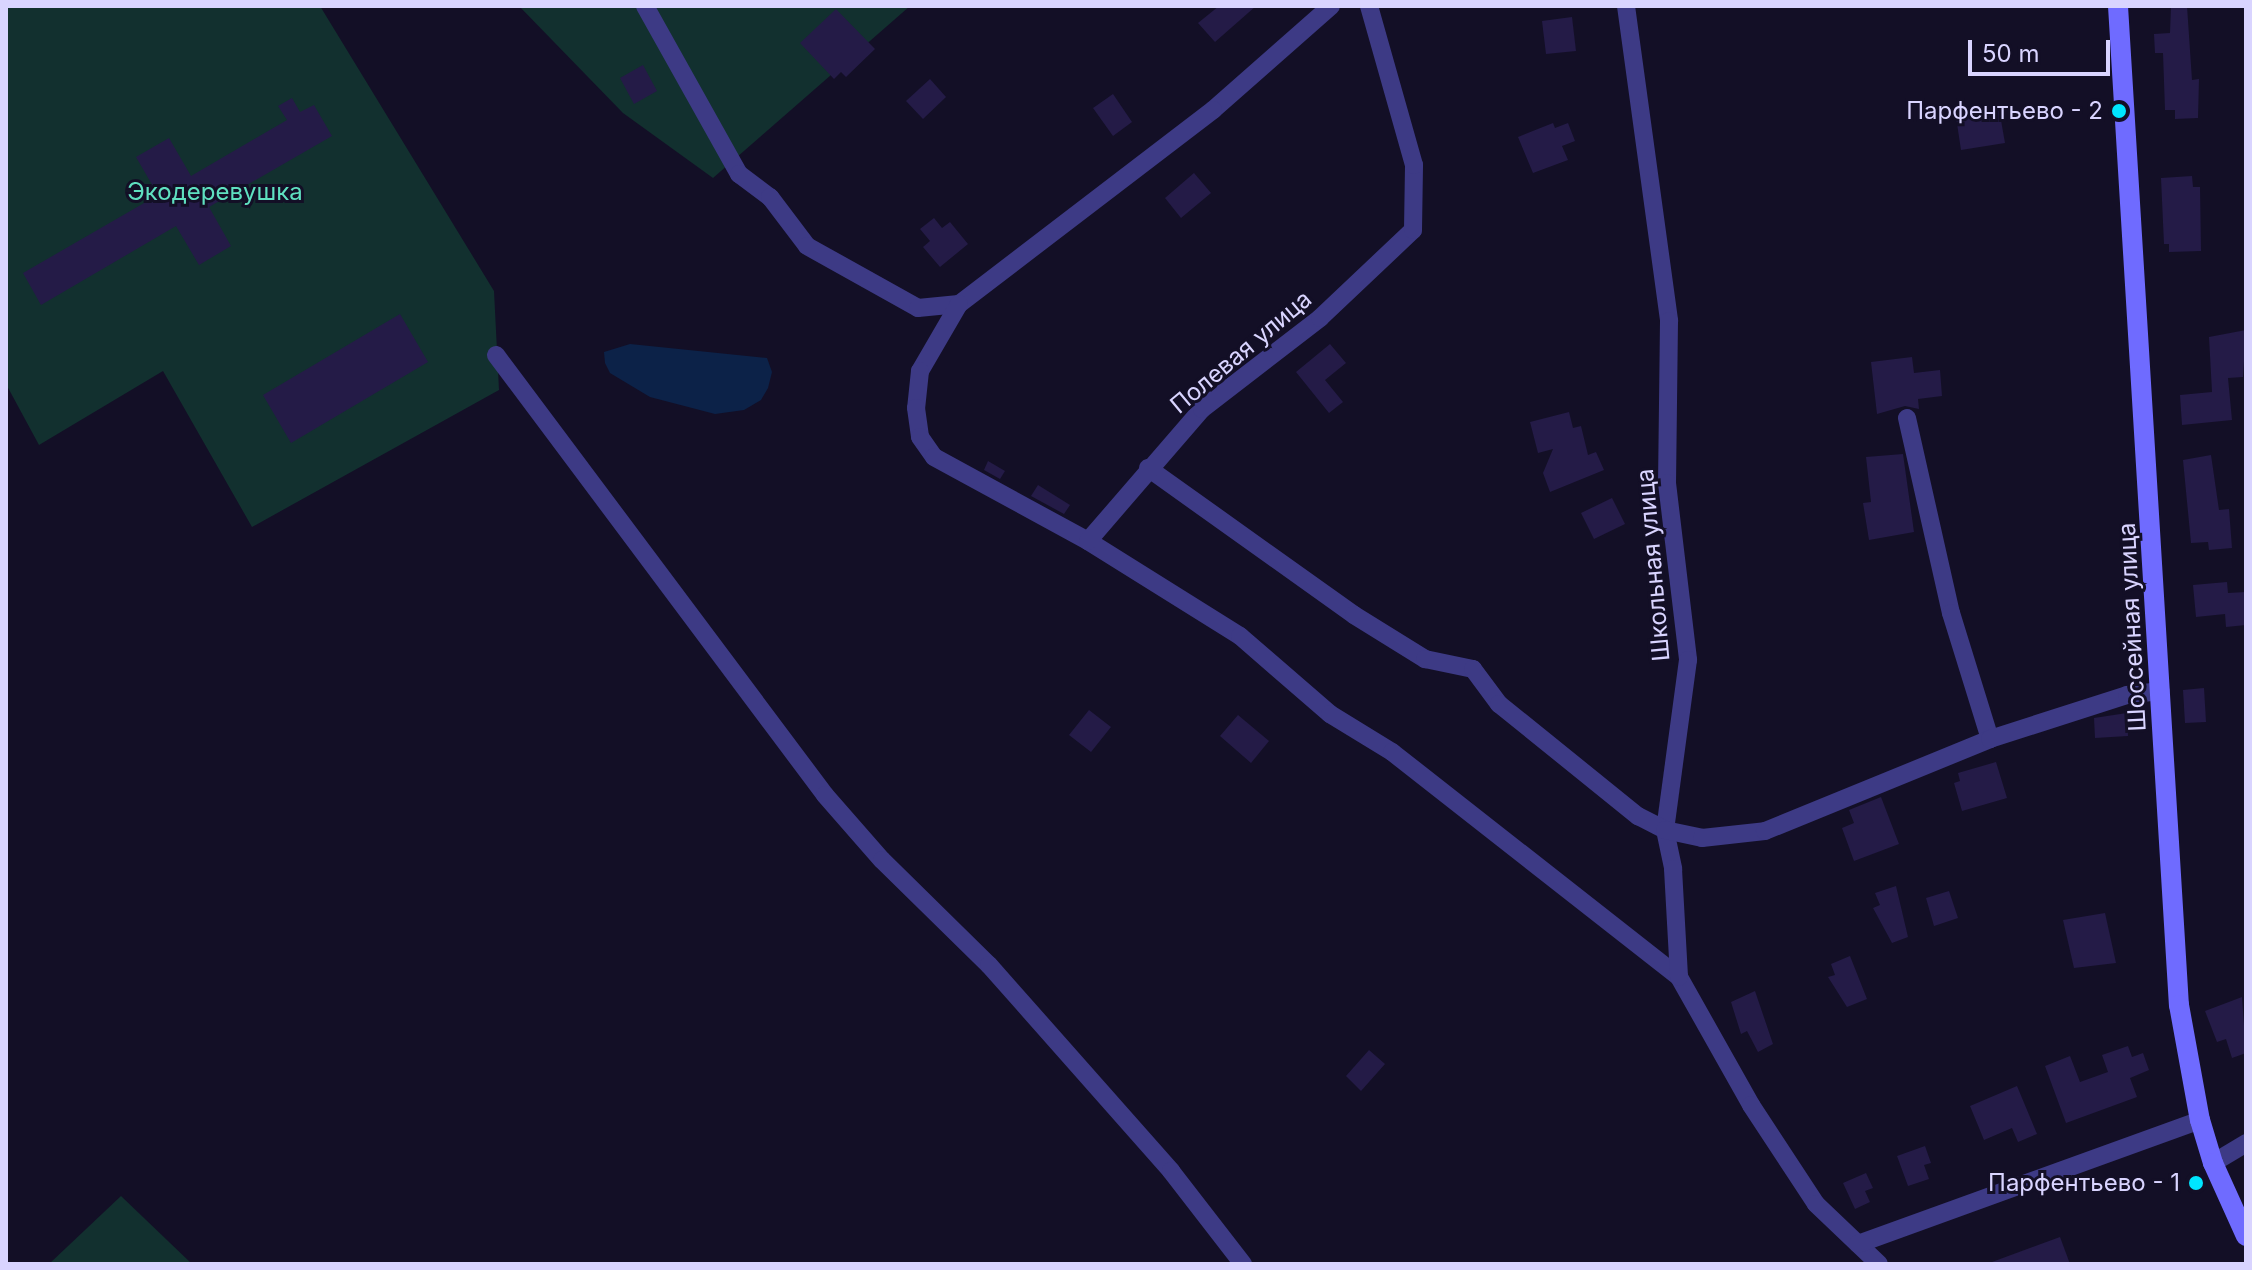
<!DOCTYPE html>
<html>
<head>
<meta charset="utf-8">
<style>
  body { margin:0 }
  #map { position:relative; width:2252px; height:1270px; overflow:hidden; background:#130f26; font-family:Inter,sans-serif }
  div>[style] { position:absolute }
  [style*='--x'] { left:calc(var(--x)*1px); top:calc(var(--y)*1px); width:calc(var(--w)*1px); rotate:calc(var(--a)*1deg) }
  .green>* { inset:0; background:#12302f }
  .water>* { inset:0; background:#0c2248 }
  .building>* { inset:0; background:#241b47 }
  .street>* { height:18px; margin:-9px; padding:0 9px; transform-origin:9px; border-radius:9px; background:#3d3a85 }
  .secondary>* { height:20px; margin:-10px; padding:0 10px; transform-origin:10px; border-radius:10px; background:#6f6bff }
  .dots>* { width:22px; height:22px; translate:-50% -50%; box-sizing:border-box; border:4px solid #130f26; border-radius:50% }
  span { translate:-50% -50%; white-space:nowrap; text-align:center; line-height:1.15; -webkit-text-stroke:6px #130f26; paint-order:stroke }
  .poi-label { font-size:24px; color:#d9d4ff }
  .right { translate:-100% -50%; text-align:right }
  .park-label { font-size:24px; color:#5fe0c0 }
  .street-label { font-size:24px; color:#d9d4ff }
  .frame { position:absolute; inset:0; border:8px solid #d9d4ff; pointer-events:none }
  .scale { position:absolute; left:1968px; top:40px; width:142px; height:36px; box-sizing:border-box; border:4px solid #d9d4ff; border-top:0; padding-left:10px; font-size:24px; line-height:28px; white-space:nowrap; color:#d9d4ff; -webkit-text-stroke:6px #130f26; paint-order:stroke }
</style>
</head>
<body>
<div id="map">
  <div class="green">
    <div style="clip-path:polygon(6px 6px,320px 6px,494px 291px,499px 390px,252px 527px,163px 371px,39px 445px,6px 384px)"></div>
    <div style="clip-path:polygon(519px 6px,910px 6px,713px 178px,623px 113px)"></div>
    <div style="clip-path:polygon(121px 1196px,192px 1264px,49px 1264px)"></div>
  </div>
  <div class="water">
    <div style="clip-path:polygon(630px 344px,767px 358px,772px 372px,768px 388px,761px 400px,744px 410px,715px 414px,650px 397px,610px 373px,605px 363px,604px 352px)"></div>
  </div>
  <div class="building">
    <div style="clip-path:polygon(1219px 6px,1256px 6px,1215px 42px,1198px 23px)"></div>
    <div style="clip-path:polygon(2171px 6px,2187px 6px,2192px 80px,2199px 79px,2198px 118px,2175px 119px,2175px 110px,2165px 110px,2163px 53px,2155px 53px,2154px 34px,2170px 33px)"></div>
    <div style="clip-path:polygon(836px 9px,875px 49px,846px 77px,841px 72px,834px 79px,800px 43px)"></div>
    <div style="clip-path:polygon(1572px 17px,1576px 51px,1546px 54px,1542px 21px)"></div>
    <div style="clip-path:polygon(643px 65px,657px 91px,634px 104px,620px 78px)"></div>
    <div style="clip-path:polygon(930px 79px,946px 97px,923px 119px,906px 101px)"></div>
    <div style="clip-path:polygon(1113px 94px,1132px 122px,1113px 136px,1093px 108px)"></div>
    <div style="clip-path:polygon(292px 98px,300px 112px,314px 105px,332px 136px,209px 207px,231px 246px,199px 265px,176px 226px,41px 305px,23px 273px,158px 195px,136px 157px,169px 138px,191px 176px,287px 120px,278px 106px)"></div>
    <div style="clip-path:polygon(1999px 109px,2005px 143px,1961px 150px,1956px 117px)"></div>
    <div style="clip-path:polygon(1553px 123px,1555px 128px,1568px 123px,1575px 141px,1562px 146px,1568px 160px,1533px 173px,1518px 137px)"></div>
    <div style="clip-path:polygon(1194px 173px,1211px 193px,1181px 218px,1165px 198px)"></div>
    <div style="clip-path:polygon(2192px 176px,2193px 187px,2200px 187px,2201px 251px,2169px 252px,2169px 244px,2164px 244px,2161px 178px)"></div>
    <div style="clip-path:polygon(934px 218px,942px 228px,950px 222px,968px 244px,940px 267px,923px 247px,930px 241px,920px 229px)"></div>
    <div style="clip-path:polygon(400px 314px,428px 362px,291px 443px,263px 395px)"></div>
    <div style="clip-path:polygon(2246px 330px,2243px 377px,2228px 378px,2232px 420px,2182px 425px,2180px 395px,2212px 392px,2209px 337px)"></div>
    <div style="clip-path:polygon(1330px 344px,1346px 363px,1325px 380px,1343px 402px,1329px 413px,1296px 372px)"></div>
    <div style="clip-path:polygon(1912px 357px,1914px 373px,1940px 370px,1942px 396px,1918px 399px,1919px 409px,1905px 406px,1877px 414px,1871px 362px)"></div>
    <div style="clip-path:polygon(1569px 412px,1573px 428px,1581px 426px,1588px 455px,1596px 452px,1604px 470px,1550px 492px,1543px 473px,1553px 449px,1538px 453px,1530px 422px)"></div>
    <div style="clip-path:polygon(1903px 454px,1914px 532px,1869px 540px,1863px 503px,1871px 502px,1866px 457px)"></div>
    <div style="clip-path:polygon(2211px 455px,2219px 510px,2229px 509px,2232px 548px,2209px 550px,2208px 542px,2191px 543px,2183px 460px)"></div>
    <div style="clip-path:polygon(988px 461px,1005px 471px,1000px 479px,984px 470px)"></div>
    <div style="clip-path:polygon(1038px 485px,1070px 505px,1064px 514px,1031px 496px)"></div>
    <div style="clip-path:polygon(1612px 498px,1625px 524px,1594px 539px,1581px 513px)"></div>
    <div style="clip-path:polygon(2227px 582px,2228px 593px,2246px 592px,2246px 625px,2226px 627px,2225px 614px,2196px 617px,2193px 585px)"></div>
    <div style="clip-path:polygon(2204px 688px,2206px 722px,2185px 723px,2183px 690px)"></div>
    <div style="clip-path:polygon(1089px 710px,1111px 727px,1091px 752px,1069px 735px)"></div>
    <div style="clip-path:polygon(2127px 713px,2128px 736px,2095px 738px,2094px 718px)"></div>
    <div style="clip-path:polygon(1238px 715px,1269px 741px,1251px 763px,1220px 736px)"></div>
    <div style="clip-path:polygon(1996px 762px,2007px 798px,1962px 811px,1954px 783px,1960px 781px,1958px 773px)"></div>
    <div style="clip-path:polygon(1881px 797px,1899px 844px,1854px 861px,1842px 828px,1854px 823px,1849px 810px)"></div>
    <div style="clip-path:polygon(1896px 886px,1908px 937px,1892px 943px,1873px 908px,1880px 905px,1875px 893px)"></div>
    <div style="clip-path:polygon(1949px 891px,1958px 918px,1934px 926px,1926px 898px)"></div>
    <div style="clip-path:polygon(2105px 913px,2116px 963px,2074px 968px,2063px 920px)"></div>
    <div style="clip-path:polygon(1850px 956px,1867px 999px,1847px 1007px,1828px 977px,1835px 975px,1831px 964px)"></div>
    <div style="clip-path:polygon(1755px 991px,1773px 1044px,1758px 1052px,1747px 1031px,1741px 1034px,1731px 1002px)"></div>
    <div style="clip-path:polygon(2242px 997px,2246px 1053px,2232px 1058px,2226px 1039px,2217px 1042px,2205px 1011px)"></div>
    <div style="clip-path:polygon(2128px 1046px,2132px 1057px,2143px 1053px,2149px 1070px,2130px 1078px,2137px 1097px,2066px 1123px,2045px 1066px,2070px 1056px,2080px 1082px,2108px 1072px,2102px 1055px)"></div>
    <div style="clip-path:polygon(1369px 1050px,1385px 1064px,1361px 1091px,1346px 1076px)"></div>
    <div style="clip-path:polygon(2017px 1086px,2037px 1134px,2018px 1142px,2012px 1128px,1984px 1140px,1970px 1106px)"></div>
    <div style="clip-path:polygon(1925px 1146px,1931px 1163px,1924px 1165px,1929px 1179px,1908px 1186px,1897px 1156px)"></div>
    <div style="clip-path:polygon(1866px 1173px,1873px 1188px,1865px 1191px,1870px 1202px,1855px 1209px,1843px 1183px)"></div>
    <div style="clip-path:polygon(2060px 1237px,2070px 1264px,1993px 1264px,1992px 1262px)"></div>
  </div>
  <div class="street">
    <div style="--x:645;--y:6;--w:193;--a:60.8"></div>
    <div style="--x:739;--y:174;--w:39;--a:37"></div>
    <div style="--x:770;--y:197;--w:61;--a:52.9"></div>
    <div style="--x:807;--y:246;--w:127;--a:29.2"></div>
    <div style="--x:918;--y:308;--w:41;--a:-5.6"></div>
    <div style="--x:1331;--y:6;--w:157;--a:138.6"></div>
    <div style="--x:1213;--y:110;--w:320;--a:142.6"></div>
    <div style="--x:959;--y:304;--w:78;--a:120.2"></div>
    <div style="--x:920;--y:371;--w:37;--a:96"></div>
    <div style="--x:916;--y:408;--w:29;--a:82"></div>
    <div style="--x:920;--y:437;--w:24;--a:55"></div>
    <div style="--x:934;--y:457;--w:175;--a:28.6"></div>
    <div style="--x:1088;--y:541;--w:179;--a:32"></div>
    <div style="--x:1240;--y:636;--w:119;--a:40.9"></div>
    <div style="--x:1330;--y:714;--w:73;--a:31.5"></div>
    <div style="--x:1392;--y:752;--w:365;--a:38.1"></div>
    <div style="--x:1679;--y:977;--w:147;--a:60.6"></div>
    <div style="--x:1751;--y:1105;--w:118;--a:56.7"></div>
    <div style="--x:1816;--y:1204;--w:87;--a:43.6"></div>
    <div style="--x:1626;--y:6;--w:318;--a:82.2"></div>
    <div style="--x:1669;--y:321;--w:162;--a:90.7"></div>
    <div style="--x:1667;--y:483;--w:178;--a:83.2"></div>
    <div style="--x:1688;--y:660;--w:172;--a:97.7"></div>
    <div style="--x:1665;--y:830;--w:40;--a:78"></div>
    <div style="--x:1673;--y:869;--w:108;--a:86.8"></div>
    <div style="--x:496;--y:355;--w:549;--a:53.21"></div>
    <div style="--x:825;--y:795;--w:86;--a:48.8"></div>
    <div style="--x:882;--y:860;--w:150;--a:44.5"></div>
    <div style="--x:989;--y:965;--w:275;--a:48.5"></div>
    <div style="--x:1171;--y:1171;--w:118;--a:52.3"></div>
    <div style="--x:1907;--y:418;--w:200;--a:77.3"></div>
    <div style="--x:1951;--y:613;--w:132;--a:72.8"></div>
    <div style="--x:1148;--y:468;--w:253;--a:35.5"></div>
    <div style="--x:1354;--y:615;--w:84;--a:31.8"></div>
    <div style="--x:1425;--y:659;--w:49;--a:11.8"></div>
    <div style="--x:1473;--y:669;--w:44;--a:53.4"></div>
    <div style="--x:1499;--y:704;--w:179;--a:38.9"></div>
    <div style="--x:1638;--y:816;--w:30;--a:27"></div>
    <div style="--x:1665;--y:830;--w:38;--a:12"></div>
    <div style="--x:1702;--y:838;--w:63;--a:-6.3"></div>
    <div style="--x:1765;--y:831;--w:243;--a:-22.2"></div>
    <div style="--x:1990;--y:739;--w:144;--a:-17.8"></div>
    <div style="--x:2127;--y:695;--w:34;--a:-7"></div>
    <div style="--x:1088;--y:541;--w:174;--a:-49.2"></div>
    <div style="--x:1202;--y:409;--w:149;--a:-37.6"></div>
    <div style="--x:1320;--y:318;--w:128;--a:-43.4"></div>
    <div style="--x:1413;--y:230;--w:65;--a:-89.1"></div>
    <div style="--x:1414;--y:165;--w:165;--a:-105.8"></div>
    <div style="--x:2213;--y:1163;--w:39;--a:-31"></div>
    <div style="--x:1858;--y:1244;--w:364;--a:-19.9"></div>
  </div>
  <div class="secondary">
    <div style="--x:2118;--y:6;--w:1001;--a:86.51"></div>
    <div style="--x:2179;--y:1005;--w:117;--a:79.7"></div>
    <div style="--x:2200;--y:1120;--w:45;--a:73.2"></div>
    <div style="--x:2213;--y:1163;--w:80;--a:65.7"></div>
  </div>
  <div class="dots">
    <div style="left:2119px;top:111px;background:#00e5ff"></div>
    <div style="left:2196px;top:1183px;background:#00e5ff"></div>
  </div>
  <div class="poi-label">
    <span class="right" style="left:2103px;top:111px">Парфентьево - 2</span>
    <span class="right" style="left:2180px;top:1183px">Парфентьево - 1</span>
  </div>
  <div class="park-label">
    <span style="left:215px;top:192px">Экодеревушка</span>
  </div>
  <div class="street-label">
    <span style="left:1241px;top:352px;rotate:-40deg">Полевая улица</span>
    <span style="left:1653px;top:565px;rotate:-95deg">Школьная улица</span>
    <span style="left:2132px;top:627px;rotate:-93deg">Шоссейная улица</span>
  </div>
  <div class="frame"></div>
  <div class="scale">50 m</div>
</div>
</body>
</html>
